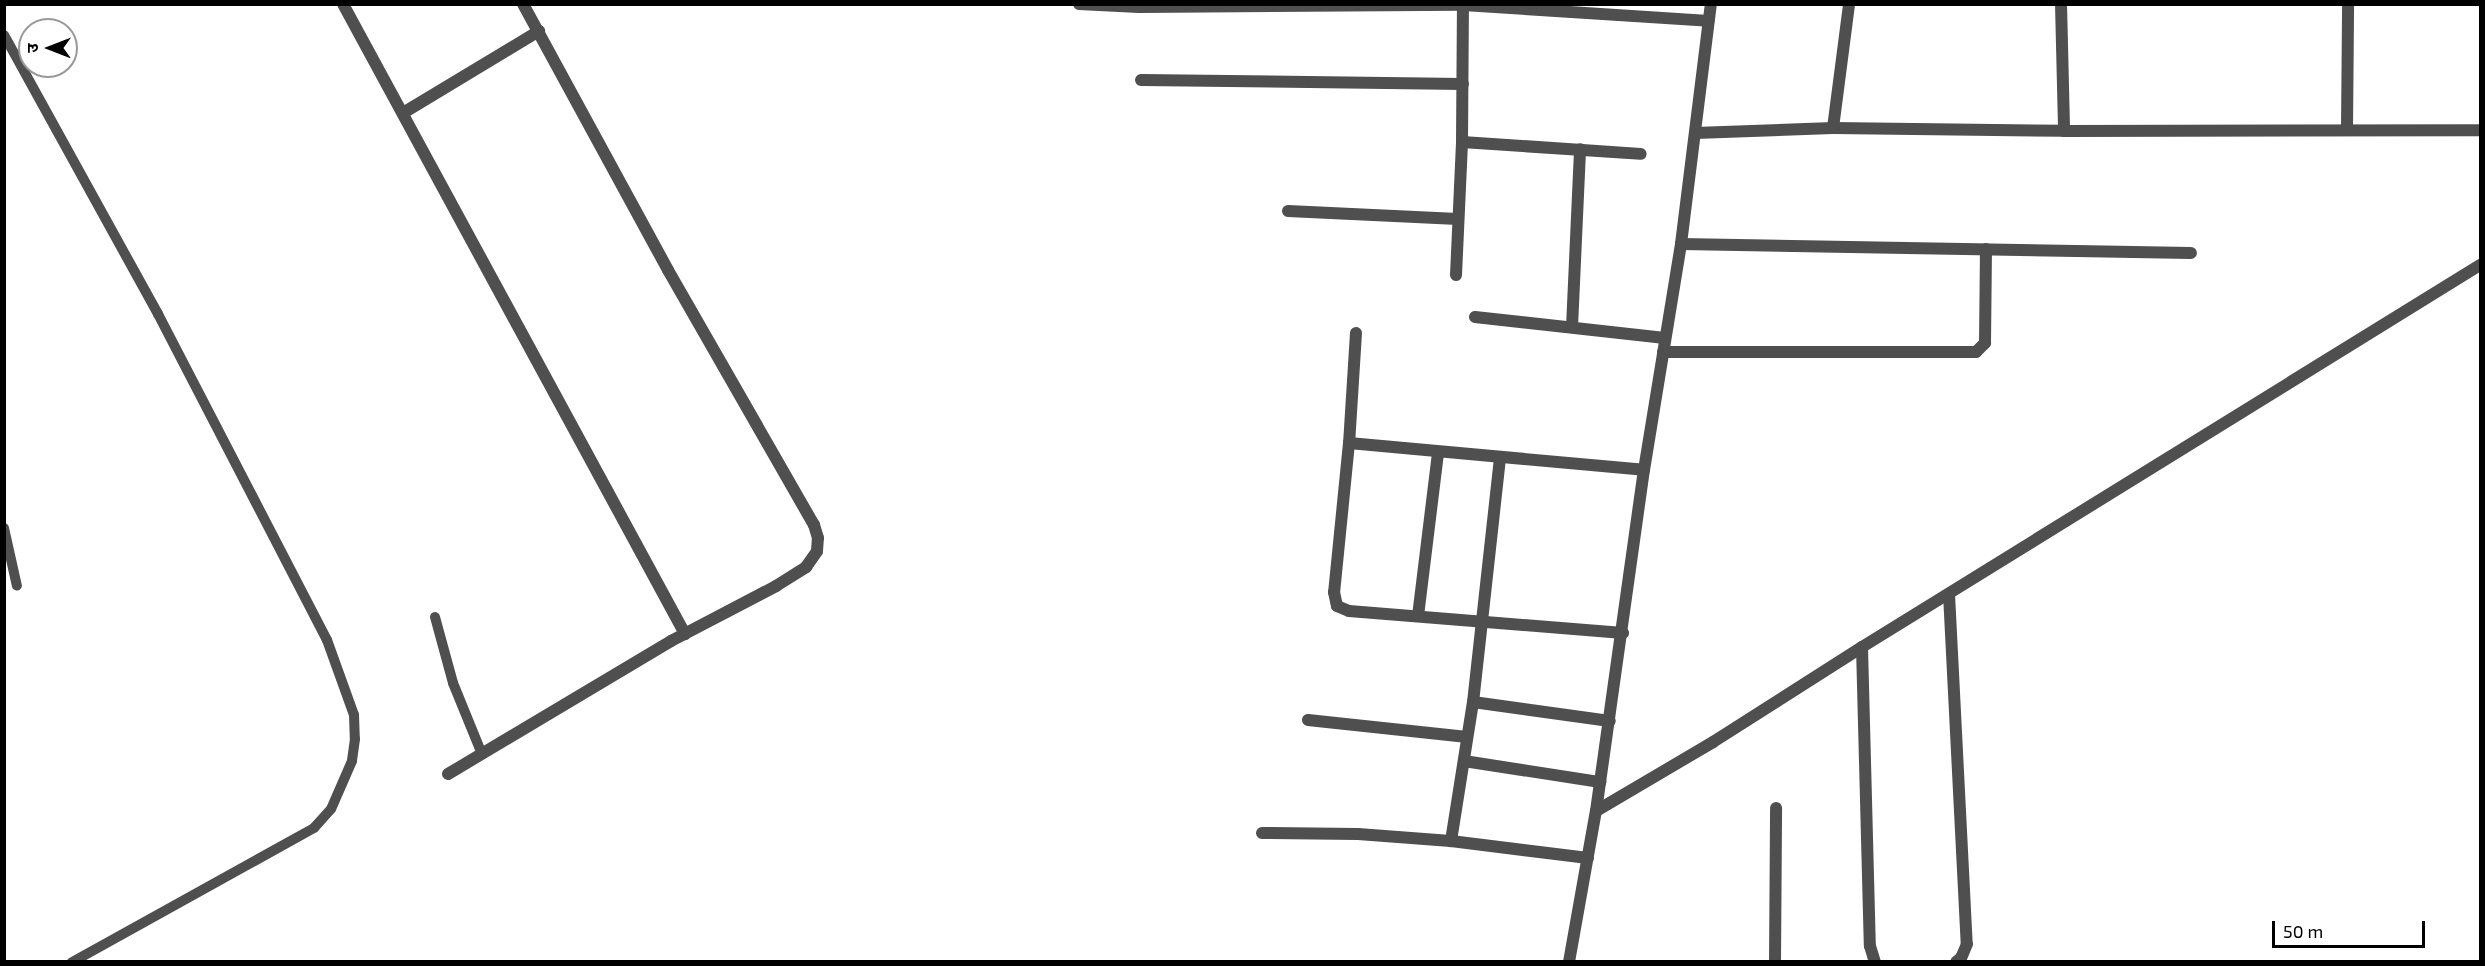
<!DOCTYPE html>
<html>
<head>
<meta charset="utf-8">
<style>
  body { margin:0 }
  #map { position:relative; width:2485px; height:966px; overflow:hidden; background:#fff; font-family:"Exo 2","Noto Sans Devanagari",sans-serif }
  div>[style] { position:absolute }
  [style*='--x'] { left:calc(var(--x)*1px); top:calc(var(--y)*1px); width:calc(var(--w)*1px); rotate:calc(var(--a)*1deg) }
  .service>* { height:10px; margin:-5px; padding:0 5px; transform-origin:5px; border-radius:5px; background:#4f4f4f }
  .minor>* { height:12px; margin:-6px; padding:0 6px; transform-origin:6px; border-radius:6px; background:#4f4f4f }
  .tertiary>* { height:12px; margin:-6px; padding:0 6px; transform-origin:6px; border-radius:6px; background:#4f4f4f }
  span { translate:-50% -50%; white-space:nowrap; text-align:center; line-height:1.15; -webkit-text-stroke:4.5px #fff; paint-order:stroke }
  .frame { position:absolute; inset:0; border:6px solid #000; pointer-events:none }
  .north { position:absolute; left:18px; top:18px; width:60px; height:60px; box-sizing:border-box; background:#fff; border:2px solid #999; border-radius:50%; rotate:270deg; font-size:16px; font-weight:700; line-height:24px; text-align:center; color:#000 }
  .north::after { content:''; display:block; margin:auto; width:21px; height:27px; background:#000; clip-path:polygon(50% 0,100% 100%,50% 72%,0 100%) }
  .scale { position:absolute; left:2272px; top:921px; width:153px; height:27px; box-sizing:border-box; border:3px solid #000; border-top:0; padding-left:8px; font-size:18px; line-height:21px; white-space:nowrap; color:#000; -webkit-text-stroke:4px #fff; paint-order:stroke }
</style>
</head>
<body>
<div id="map">
  <div class="service">
    <div style="--x:4;--y:35;--w:319;--a:61.1"></div>
    <div style="--x:158;--y:314;--w:367;--a:62.6"></div>
    <div style="--x:327;--y:640;--w:80;--a:70.2"></div>
    <div style="--x:354;--y:715;--w:24;--a:88"></div>
    <div style="--x:355;--y:739;--w:22;--a:98"></div>
    <div style="--x:352;--y:761;--w:52;--a:113.6"></div>
    <div style="--x:331;--y:809;--w:25;--a:132"></div>
    <div style="--x:314;--y:828;--w:277;--a:151"></div>
    <div style="--x:4;--y:528;--w:59;--a:77.4"></div>
    <div style="--x:435;--y:617;--w:68;--a:74.7"></div>
    <div style="--x:453;--y:683;--w:77;--a:67.8"></div>
  </div>
  <div class="minor">
    <div style="--x:343;--y:4;--w:717;--a:61.5"></div>
    <div style="--x:1079;--y:4;--w:60;--a:2.9"></div>
    <div style="--x:1139;--y:7;--w:324;--a:-0.4"></div>
    <div style="--x:1463;--y:5;--w:246;--a:3.7"></div>
    <div style="--x:2061;--y:4;--w:127;--a:88.6"></div>
    <div style="--x:1141;--y:80;--w:322;--a:0.7"></div>
    <div style="--x:403;--y:113;--w:159;--a:-31.1"></div>
    <div style="--x:1833;--y:128;--w:125;--a:-82.6"></div>
    <div style="--x:2347;--y:130;--w:126;--a:-89.5"></div>
    <div style="--x:1695;--y:133;--w:138;--a:-2.1"></div>
    <div style="--x:1833;--y:128;--w:231;--a:0.7"></div>
    <div style="--x:2064;--y:131;--w:416;--a:-0.1"></div>
    <div style="--x:1462;--y:142;--w:179;--a:3.8"></div>
    <div style="--x:1288;--y:211;--w:170;--a:2.7"></div>
    <div style="--x:1681;--y:244;--w:510;--a:1.01"></div>
    <div style="--x:1456;--y:275;--w:133;--a:-87.4"></div>
    <div style="--x:1462;--y:142;--w:137;--a:-89.6"></div>
    <div style="--x:1475;--y:317;--w:191;--a:6.3"></div>
    <div style="--x:1572;--y:327;--w:178;--a:-87.4"></div>
    <div style="--x:1356;--y:333;--w:110;--a:93.6"></div>
    <div style="--x:1349;--y:443;--w:150;--a:95.7"></div>
    <div style="--x:1334;--y:592;--w:14;--a:78"></div>
    <div style="--x:1337;--y:606;--w:13;--a:23"></div>
    <div style="--x:1349;--y:611;--w:275;--a:4.6"></div>
    <div style="--x:1663;--y:352;--w:313;--a:0"></div>
    <div style="--x:1976;--y:352;--w:13;--a:-45"></div>
    <div style="--x:1985;--y:343;--w:94;--a:-89.4"></div>
    <div style="--x:1349;--y:443;--w:296;--a:5.2"></div>
    <div style="--x:1500;--y:458;--w:245;--a:96.3"></div>
    <div style="--x:1473;--y:702;--w:141;--a:99"></div>
    <div style="--x:1451;--y:841;--w:138;--a:7.1"></div>
    <div style="--x:1949;--y:594;--w:350;--a:87.1"></div>
    <div style="--x:1967;--y:944;--w:15;--a:113"></div>
    <div style="--x:1961;--y:958;--w:6;--a:141"></div>
    <div style="--x:1418;--y:616;--w:165;--a:-83"></div>
    <div style="--x:1862;--y:647;--w:299;--a:88.5"></div>
    <div style="--x:1870;--y:946;--w:17;--a:73"></div>
    <div style="--x:1473;--y:702;--w:138;--a:7.9"></div>
    <div style="--x:1308;--y:720;--w:160;--a:6.1"></div>
    <div style="--x:1464;--y:761;--w:138;--a:8.8"></div>
    <div style="--x:448;--y:774;--w:260;--a:-30.8"></div>
    <div style="--x:671;--y:641;--w:119;--a:-27.6"></div>
    <div style="--x:776;--y:586;--w:36;--a:-32"></div>
    <div style="--x:806;--y:567;--w:19;--a:-55"></div>
    <div style="--x:817;--y:551;--w:13;--a:-86"></div>
    <div style="--x:818;--y:538;--w:14;--a:-107"></div>
    <div style="--x:814;--y:525;--w:294;--a:-119.8"></div>
    <div style="--x:668;--y:270;--w:303;--a:-118.6"></div>
    <div style="--x:1262;--y:833;--w:96;--a:0.6"></div>
    <div style="--x:1358;--y:834;--w:93;--a:4.3"></div>
    <div style="--x:1775;--y:962;--w:154;--a:-89.6"></div>
  </div>
  <div class="tertiary">
    <div style="--x:1596;--y:811;--w:136;--a:-30.5"></div>
    <div style="--x:1713;--y:742;--w:177;--a:-32.5"></div>
    <div style="--x:1862;--y:647;--w:727;--a:-31.72"></div>
    <div style="--x:1569;--y:962;--w:153;--a:-79.9"></div>
    <div style="--x:1596;--y:811;--w:344;--a:-82"></div>
    <div style="--x:1644;--y:470;--w:229;--a:-80.7"></div>
    <div style="--x:1681;--y:244;--w:242;--a:-82.9"></div>
  </div>
  <div class="frame"></div>
  <div class="north">उ</div>
  <div class="scale">50 m</div>
</div>
</body>
</html>
